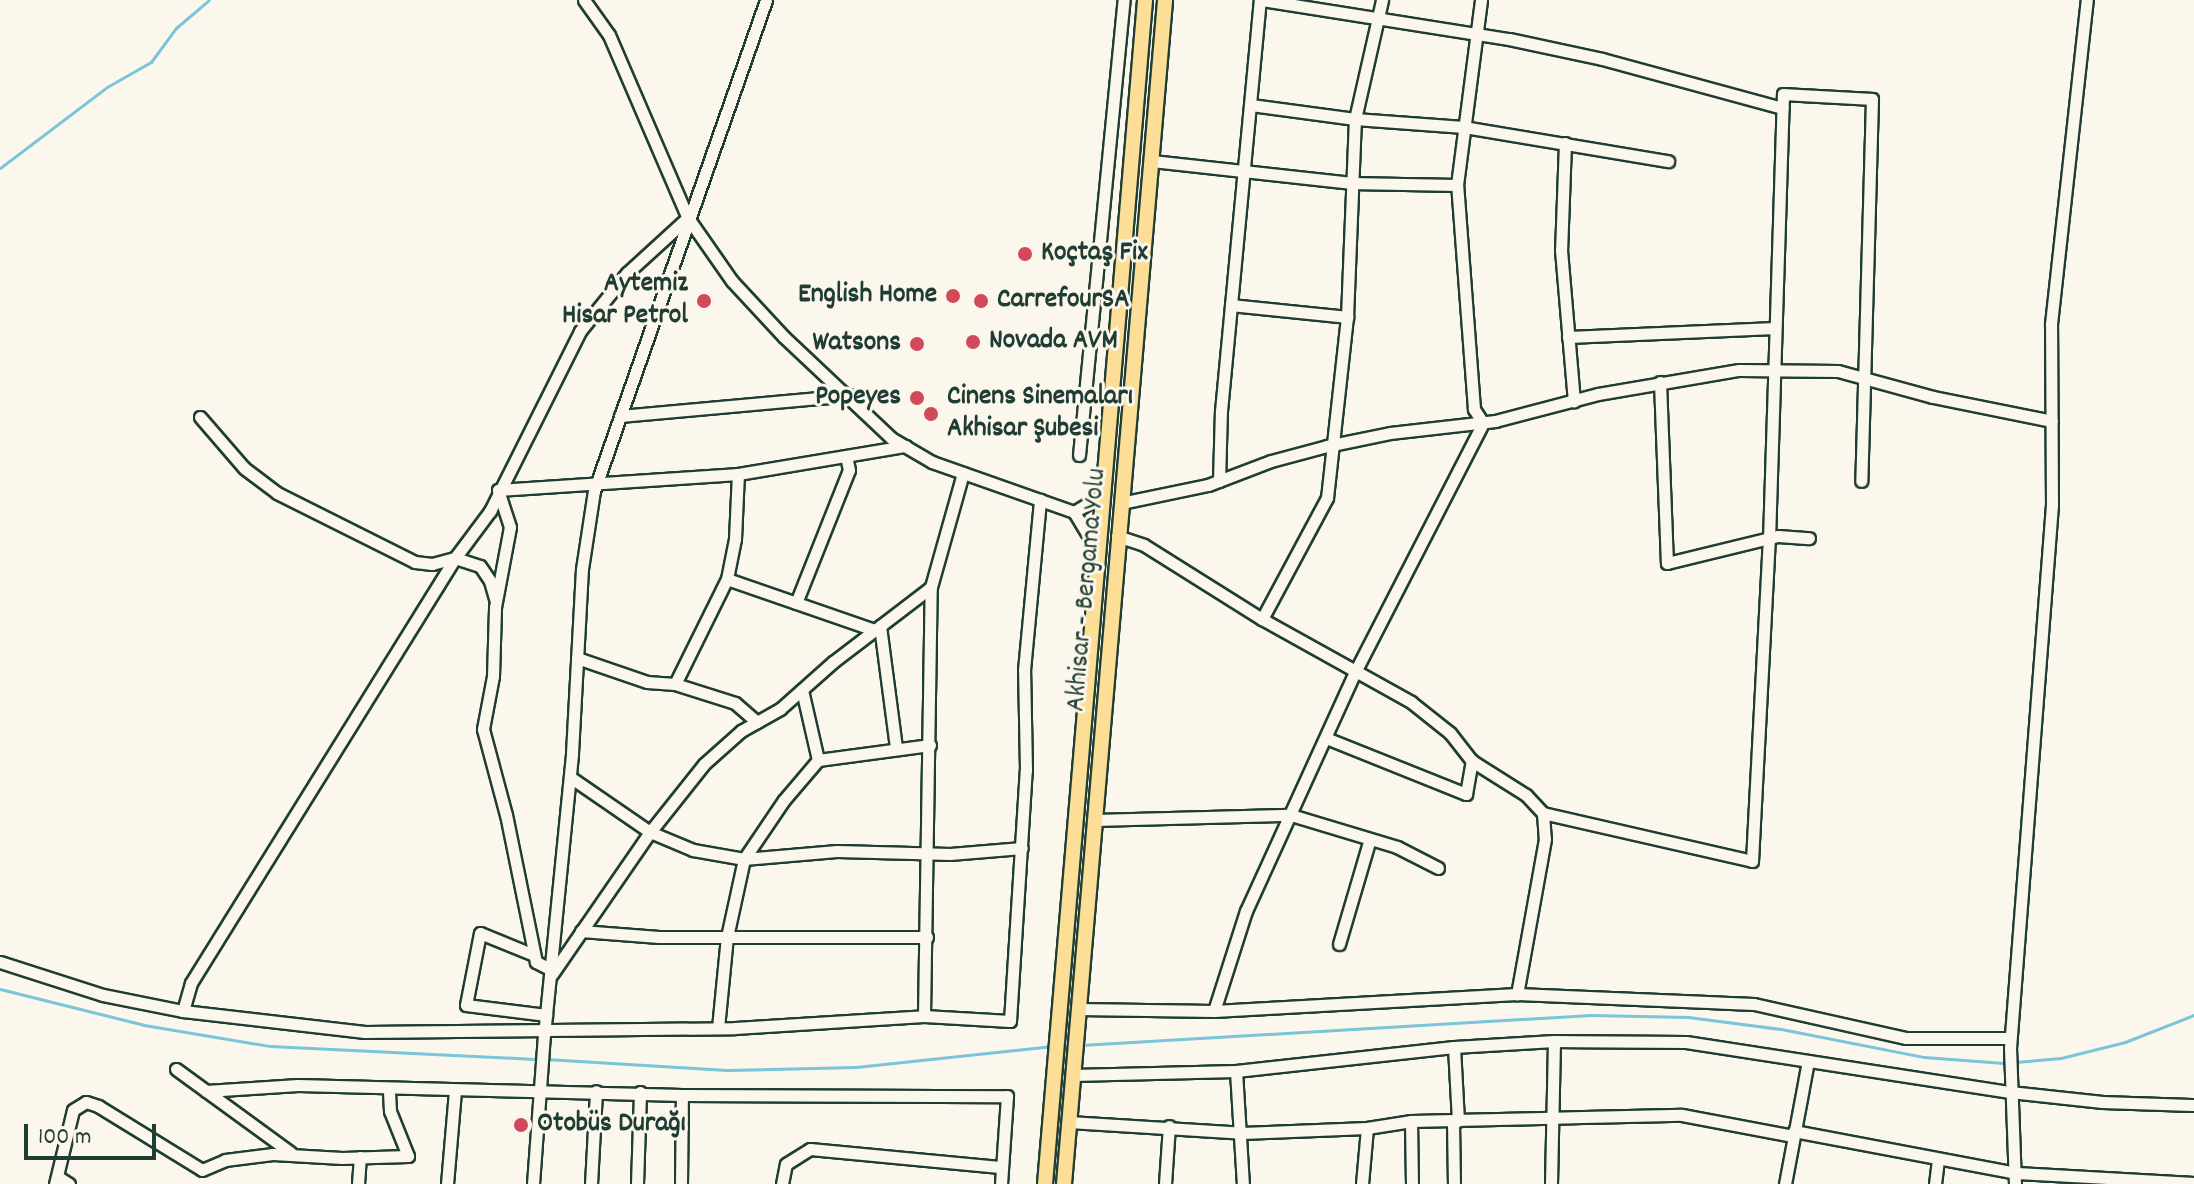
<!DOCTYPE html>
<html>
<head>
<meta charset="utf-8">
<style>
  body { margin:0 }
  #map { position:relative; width:2194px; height:1184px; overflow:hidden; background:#fbf7ec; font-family:Dekko,sans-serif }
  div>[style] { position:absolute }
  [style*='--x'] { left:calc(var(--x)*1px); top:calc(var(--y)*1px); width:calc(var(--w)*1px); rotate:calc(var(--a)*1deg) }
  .stream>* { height:3px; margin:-1.5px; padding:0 1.5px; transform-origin:1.5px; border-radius:1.5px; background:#7ac5d9 }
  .roads { filter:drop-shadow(2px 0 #1f3d34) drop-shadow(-2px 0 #1f3d34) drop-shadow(0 2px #1f3d34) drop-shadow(0 -2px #1f3d34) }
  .minor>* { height:11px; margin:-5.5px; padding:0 5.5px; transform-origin:5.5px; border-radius:5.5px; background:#fbf7ec }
  .major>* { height:14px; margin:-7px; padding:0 7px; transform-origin:7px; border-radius:7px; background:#fdde96 }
  .dots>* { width:22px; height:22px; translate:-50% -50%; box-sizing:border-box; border:4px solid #fbf7ec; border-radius:50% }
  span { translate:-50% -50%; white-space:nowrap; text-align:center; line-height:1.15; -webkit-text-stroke:6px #fbf7ec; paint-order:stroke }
  .poi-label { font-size:28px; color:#1f3d34; font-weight:700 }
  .left { translate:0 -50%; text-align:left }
  .right { translate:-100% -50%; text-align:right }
  .street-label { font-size:28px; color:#1f3d34 }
  .scale { position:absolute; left:24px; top:1124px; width:132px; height:36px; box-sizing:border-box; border:4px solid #1f3d34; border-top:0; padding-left:10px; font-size:24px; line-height:28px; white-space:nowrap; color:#1f3d34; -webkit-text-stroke:6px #fbf7ec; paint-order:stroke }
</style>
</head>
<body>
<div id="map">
  <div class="stream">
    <div style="--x:0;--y:168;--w:134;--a:-37.1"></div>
    <div style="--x:107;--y:87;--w:51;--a:-29.6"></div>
    <div style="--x:151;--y:62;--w:42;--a:-53.7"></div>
    <div style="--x:176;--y:28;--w:43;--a:-40.3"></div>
    <div style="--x:0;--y:989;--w:148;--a:14"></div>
    <div style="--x:144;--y:1025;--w:128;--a:9.5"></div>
    <div style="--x:270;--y:1046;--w:269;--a:2.8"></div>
    <div style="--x:1081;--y:1045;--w:511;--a:-3.37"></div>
    <div style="--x:1591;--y:1015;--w:97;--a:1.2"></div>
    <div style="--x:1688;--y:1017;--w:94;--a:7.4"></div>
    <div style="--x:1781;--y:1029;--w:146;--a:11.1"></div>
    <div style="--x:1924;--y:1057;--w:80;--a:4.3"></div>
    <div style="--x:546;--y:1059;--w:181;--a:3.5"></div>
    <div style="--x:727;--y:1070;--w:129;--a:-1.3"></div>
    <div style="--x:856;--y:1067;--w:198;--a:-6.1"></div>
    <div style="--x:2016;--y:1062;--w:45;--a:-5.1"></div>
    <div style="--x:2061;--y:1058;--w:66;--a:-14"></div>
    <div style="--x:2125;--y:1042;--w:74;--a:-21.4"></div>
  </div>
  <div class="roads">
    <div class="minor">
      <div style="--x:584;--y:0;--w:43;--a:54.5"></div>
      <div style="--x:609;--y:35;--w:199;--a:66.7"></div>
      <div style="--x:688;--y:218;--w:77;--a:55.1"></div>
      <div style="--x:732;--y:281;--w:76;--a:47.1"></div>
      <div style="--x:784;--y:337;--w:147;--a:43.3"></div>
      <div style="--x:891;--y:438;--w:48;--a:30.3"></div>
      <div style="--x:932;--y:462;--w:151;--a:19.4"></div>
      <div style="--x:1074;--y:512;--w:44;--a:58.8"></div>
      <div style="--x:1262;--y:0;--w:250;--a:9"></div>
      <div style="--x:1509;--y:39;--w:95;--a:12.1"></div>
      <div style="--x:1602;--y:59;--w:187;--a:15.2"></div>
      <div style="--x:1251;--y:105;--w:105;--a:7.7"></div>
      <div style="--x:1355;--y:119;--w:109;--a:4.2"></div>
      <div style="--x:1464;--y:127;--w:207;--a:9.5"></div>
      <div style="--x:1565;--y:143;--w:107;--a:92.1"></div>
      <div style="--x:1561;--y:250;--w:152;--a:85.1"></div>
      <div style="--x:1152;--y:161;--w:199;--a:6.3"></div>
      <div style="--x:1350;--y:183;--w:107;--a:1.1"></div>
      <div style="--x:1231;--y:305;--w:117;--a:5.9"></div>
      <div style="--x:1568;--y:337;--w:207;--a:-2.5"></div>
      <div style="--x:1660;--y:382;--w:181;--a:87.8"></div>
      <div style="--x:1667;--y:563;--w:114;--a:-13.7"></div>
      <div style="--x:1778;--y:536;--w:31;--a:4"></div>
      <div style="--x:620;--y:416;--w:230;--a:-5.2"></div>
      <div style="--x:200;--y:417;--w:67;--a:49.2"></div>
      <div style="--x:244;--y:468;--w:41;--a:37.1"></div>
      <div style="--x:277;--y:493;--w:154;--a:26.6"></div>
      <div style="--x:415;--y:562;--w:17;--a:7"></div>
      <div style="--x:432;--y:564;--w:24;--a:-15"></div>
      <div style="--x:455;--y:558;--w:26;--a:18"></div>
      <div style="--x:480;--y:566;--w:18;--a:56"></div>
      <div style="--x:490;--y:581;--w:19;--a:74"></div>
      <div style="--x:1079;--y:455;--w:457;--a:-84.4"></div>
      <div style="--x:1219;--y:481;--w:70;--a:-88.4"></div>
      <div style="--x:1221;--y:411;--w:413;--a:-84.6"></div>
      <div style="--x:1121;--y:503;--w:89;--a:-11.7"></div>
      <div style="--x:1208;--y:485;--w:67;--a:-20.9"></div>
      <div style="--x:1271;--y:461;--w:58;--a:-15"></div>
      <div style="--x:1327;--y:446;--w:64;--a:-11.7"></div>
      <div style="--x:1390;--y:433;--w:106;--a:-6.5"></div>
      <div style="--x:1495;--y:421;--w:106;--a:-14.7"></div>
      <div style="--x:1598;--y:394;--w:143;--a:-9.7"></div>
      <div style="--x:1739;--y:370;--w:99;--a:0.6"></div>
      <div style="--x:1838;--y:371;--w:98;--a:15.3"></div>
      <div style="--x:1933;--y:397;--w:121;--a:11.4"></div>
      <div style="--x:1074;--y:512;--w:33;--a:-31"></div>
      <div style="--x:1117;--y:536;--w:28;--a:18"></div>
      <div style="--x:1144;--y:545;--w:139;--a:32.1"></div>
      <div style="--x:1262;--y:619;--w:171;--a:29.1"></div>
      <div style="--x:1411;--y:702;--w:50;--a:38.5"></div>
      <div style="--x:1450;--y:733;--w:36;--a:52"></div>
      <div style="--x:1472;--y:761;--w:64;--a:32.2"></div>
      <div style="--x:1526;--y:795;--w:25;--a:47"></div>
      <div style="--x:1543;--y:813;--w:26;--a:86"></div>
      <div style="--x:1545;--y:839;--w:158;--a:100.2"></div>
      <div style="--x:727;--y:579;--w:156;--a:19.1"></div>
      <div style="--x:796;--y:603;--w:143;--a:-68.3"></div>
      <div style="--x:849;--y:470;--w:14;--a:-102"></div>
      <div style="--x:1262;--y:619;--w:137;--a:-61.8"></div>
      <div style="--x:1327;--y:498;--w:182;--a:-83.7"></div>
      <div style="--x:1347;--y:317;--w:198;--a:-87.7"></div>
      <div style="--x:1355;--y:119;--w:122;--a:-77.2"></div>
      <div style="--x:880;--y:626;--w:123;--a:82.5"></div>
      <div style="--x:577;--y:658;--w:74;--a:18.9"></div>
      <div style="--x:647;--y:682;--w:28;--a:4"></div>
      <div style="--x:675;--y:684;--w:117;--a:-63.7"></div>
      <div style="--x:727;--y:579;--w:41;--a:-78.7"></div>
      <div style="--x:735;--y:539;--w:65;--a:-87.4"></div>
      <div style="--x:675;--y:684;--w:63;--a:17.6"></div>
      <div style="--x:735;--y:703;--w:29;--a:41"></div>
      <div style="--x:802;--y:690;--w:72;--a:77.1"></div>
      <div style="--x:1326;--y:738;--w:151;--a:21.8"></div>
      <div style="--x:1466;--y:794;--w:34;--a:-80"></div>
      <div style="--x:570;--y:777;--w:97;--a:34.5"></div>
      <div style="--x:650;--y:832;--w:47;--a:22.7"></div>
      <div style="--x:693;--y:850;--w:52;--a:10"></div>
      <div style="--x:744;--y:859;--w:93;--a:-4.9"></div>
      <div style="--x:837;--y:851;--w:113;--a:1.5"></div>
      <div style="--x:950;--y:854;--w:72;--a:-4.8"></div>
      <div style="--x:1543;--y:813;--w:214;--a:12.9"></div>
      <div style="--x:1752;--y:861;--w:321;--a:-87"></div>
      <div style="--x:1769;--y:540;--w:446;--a:-88.2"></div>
      <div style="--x:1783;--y:94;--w:89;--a:3.2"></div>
      <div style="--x:1872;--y:99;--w:382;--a:91.6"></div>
      <div style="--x:1094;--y:820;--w:197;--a:-1.5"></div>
      <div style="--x:1291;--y:815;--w:111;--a:16.8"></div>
      <div style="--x:1397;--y:847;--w:46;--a:27.1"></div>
      <div style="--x:581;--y:931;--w:78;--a:4.4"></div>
      <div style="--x:659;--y:937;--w:268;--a:0"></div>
      <div style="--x:1339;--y:944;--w:109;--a:-73.6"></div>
      <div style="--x:534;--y:955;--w:58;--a:-157.8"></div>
      <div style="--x:480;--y:933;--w:73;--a:101"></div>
      <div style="--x:466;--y:1005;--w:81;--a:7.1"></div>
      <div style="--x:0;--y:962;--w:108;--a:17.8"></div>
      <div style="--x:103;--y:995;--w:82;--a:11.3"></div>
      <div style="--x:183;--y:1011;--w:183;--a:6.6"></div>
      <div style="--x:365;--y:1032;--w:370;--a:-0.6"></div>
      <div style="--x:735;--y:1028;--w:189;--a:-3.6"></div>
      <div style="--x:924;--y:1016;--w:86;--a:3.3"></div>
      <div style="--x:1010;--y:1021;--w:252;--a:-86.4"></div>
      <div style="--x:1026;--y:770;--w:100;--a:-91.1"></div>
      <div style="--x:1024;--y:670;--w:171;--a:-84.6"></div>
      <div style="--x:550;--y:969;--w:16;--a:-153"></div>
      <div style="--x:536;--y:962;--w:150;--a:-101.5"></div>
      <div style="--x:506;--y:815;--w:89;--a:-105"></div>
      <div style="--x:483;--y:729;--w:54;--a:-79.3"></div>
      <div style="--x:493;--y:676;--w:69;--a:-88.3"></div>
      <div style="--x:495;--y:607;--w:81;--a:-79.4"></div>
      <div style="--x:510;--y:527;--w:39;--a:-108"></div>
      <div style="--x:498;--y:490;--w:241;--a:-3.8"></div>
      <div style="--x:738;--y:474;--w:170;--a:-9.5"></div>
      <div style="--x:552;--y:974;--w:173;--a:-55.4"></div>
      <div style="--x:650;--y:832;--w:87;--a:-51.5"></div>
      <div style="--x:704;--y:764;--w:50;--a:-41.7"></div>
      <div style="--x:741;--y:731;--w:45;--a:-29.4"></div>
      <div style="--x:780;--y:709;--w:71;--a:-41.6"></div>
      <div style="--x:833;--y:662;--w:123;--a:-37.4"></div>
      <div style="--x:931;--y:587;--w:118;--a:-74.3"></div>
      <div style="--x:1078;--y:1009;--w:136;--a:0.8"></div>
      <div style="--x:1214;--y:1011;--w:303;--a:-3.2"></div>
      <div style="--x:1517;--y:994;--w:237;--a:2.4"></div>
      <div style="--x:1754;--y:1004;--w:156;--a:12.6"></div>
      <div style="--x:1906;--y:1038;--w:104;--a:0"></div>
      <div style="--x:183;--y:1011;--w:29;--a:-74"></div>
      <div style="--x:191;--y:983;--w:500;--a:-58.15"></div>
      <div style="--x:455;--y:558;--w:59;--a:-53.3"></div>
      <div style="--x:490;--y:511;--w:201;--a:-63.4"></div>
      <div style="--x:580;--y:331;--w:75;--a:-51"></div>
      <div style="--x:627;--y:273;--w:77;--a:-42.4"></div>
      <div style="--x:1214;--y:1011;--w:105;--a:-72.3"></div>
      <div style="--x:1246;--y:911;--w:263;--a:-65.5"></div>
      <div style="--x:1355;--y:672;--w:280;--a:-62.8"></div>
      <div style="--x:1483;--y:423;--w:17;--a:-123"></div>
      <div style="--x:1474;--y:409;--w:225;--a:-94.3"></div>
      <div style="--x:1457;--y:185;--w:187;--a:-82.6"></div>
      <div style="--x:924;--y:1016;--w:429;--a:-89.1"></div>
      <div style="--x:718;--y:1028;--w:91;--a:-84.4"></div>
      <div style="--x:727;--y:937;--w:80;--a:-77.7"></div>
      <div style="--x:744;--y:859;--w:71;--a:-55.9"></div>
      <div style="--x:784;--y:800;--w:52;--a:-49.6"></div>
      <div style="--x:818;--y:760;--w:113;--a:-7.6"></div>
      <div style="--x:1454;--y:1047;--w:74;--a:86.9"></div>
      <div style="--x:176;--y:1069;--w:142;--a:36.1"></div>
      <div style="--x:1236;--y:1071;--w:113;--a:86.5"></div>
      <div style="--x:1073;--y:1075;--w:163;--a:-1.4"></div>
      <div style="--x:1236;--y:1071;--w:219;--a:-6.3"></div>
      <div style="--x:1454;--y:1047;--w:100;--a:-3.4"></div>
      <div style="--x:1554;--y:1041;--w:132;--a:0.4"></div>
      <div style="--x:1686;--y:1042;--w:328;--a:8.8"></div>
      <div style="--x:2010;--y:1092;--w:93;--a:6.2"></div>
      <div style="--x:2102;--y:1102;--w:92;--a:1.9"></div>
      <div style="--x:206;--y:1091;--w:92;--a:-3.7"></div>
      <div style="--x:298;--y:1085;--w:384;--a:1.5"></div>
      <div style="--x:682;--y:1095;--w:325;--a:0.2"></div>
      <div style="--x:1007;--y:1096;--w:88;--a:93.9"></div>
      <div style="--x:1411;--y:1121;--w:63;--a:89.1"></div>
      <div style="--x:1069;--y:1122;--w:173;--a:3.6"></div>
      <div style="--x:1242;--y:1133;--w:125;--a:-2.3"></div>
      <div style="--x:1367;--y:1128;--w:45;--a:-9"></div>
      <div style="--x:1411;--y:1121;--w:271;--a:-1.3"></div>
      <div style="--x:1682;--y:1115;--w:113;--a:10.7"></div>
      <div style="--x:1453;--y:1122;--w:62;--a:89.1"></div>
      <div style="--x:1794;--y:1131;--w:227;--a:10.7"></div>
      <div style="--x:2017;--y:1173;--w:177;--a:3.2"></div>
      <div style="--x:58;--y:1177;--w:13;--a:32"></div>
      <div style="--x:55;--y:1184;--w:76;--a:-76.3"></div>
      <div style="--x:73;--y:1110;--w:15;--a:-32"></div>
      <div style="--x:86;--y:1102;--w:13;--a:18"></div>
      <div style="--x:98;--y:1106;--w:122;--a:31.6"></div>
      <div style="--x:202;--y:1170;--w:25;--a:-23"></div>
      <div style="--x:225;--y:1160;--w:48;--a:-7.1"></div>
      <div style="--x:273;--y:1154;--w:69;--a:3.3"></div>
      <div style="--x:342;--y:1158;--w:66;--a:-1.7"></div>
      <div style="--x:408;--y:1156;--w:48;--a:-111.8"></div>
      <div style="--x:390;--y:1111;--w:21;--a:-93"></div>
      <div style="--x:358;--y:1184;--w:27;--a:-86"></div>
      <div style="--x:447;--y:1184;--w:94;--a:-85.1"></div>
      <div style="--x:533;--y:1184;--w:149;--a:-85.8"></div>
      <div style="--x:544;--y:1035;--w:283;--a:-84.3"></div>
      <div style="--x:572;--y:753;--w:184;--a:-86.9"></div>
      <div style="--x:582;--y:569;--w:79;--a:-81.3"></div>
      <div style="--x:594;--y:491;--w:520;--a:-70.69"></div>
      <div style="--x:591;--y:1184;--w:93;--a:-86.9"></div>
      <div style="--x:637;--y:1184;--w:92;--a:-88.1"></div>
      <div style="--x:681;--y:1184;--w:89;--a:-89.4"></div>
      <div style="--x:782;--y:1184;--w:20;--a:-79"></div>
      <div style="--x:786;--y:1164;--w:28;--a:-32"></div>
      <div style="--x:810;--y:1149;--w:193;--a:5.4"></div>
      <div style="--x:1165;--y:1184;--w:58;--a:-86.1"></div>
      <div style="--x:1362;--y:1184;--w:56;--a:-84.9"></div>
      <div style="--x:1551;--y:1184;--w:143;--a:-88.8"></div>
      <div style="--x:1785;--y:1184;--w:125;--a:-79.4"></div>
      <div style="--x:1935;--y:1184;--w:25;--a:-83"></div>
      <div style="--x:2015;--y:1184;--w:136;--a:-92.1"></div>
      <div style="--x:2010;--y:1048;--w:545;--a:-85.58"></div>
      <div style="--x:2052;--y:505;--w:181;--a:-90.3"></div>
      <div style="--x:2051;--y:324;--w:326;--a:-83.7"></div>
    </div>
    <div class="major">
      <div style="--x:1045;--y:1184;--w:1188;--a:-85.17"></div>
      <div style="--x:1064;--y:1184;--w:1188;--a:-85.12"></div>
    </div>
  </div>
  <div class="dots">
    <div style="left:1025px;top:254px;background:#d1495b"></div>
    <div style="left:953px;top:296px;background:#d1495b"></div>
    <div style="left:704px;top:301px;background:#d1495b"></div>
    <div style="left:981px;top:301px;background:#d1495b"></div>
    <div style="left:973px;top:342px;background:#d1495b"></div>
    <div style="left:917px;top:344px;background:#d1495b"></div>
    <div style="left:917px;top:398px;background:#d1495b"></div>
    <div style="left:931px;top:414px;background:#d1495b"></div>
    <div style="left:521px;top:1125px;background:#d1495b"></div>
  </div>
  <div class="poi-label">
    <span class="left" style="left:1041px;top:254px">Koçtaş Fix</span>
    <span class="right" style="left:688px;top:301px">Aytemiz<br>Hisar Petrol</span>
    <span class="right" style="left:937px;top:296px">English Home</span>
    <span class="left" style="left:997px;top:301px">CarrefourSA</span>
    <span class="left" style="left:989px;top:342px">Novada AVM</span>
    <span class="right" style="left:901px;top:344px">Watsons</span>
    <span class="right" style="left:901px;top:398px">Popeyes</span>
    <span class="left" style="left:947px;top:414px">Cinens Sinemaları<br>Akhisar Şubesi</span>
    <span class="left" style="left:537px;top:1125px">Otobüs Durağı</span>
  </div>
  <div class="street-label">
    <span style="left:1088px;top:590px;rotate:-85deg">Akhisar - Bergama Yolu</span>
  </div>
  <div class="scale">100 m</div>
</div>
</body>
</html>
